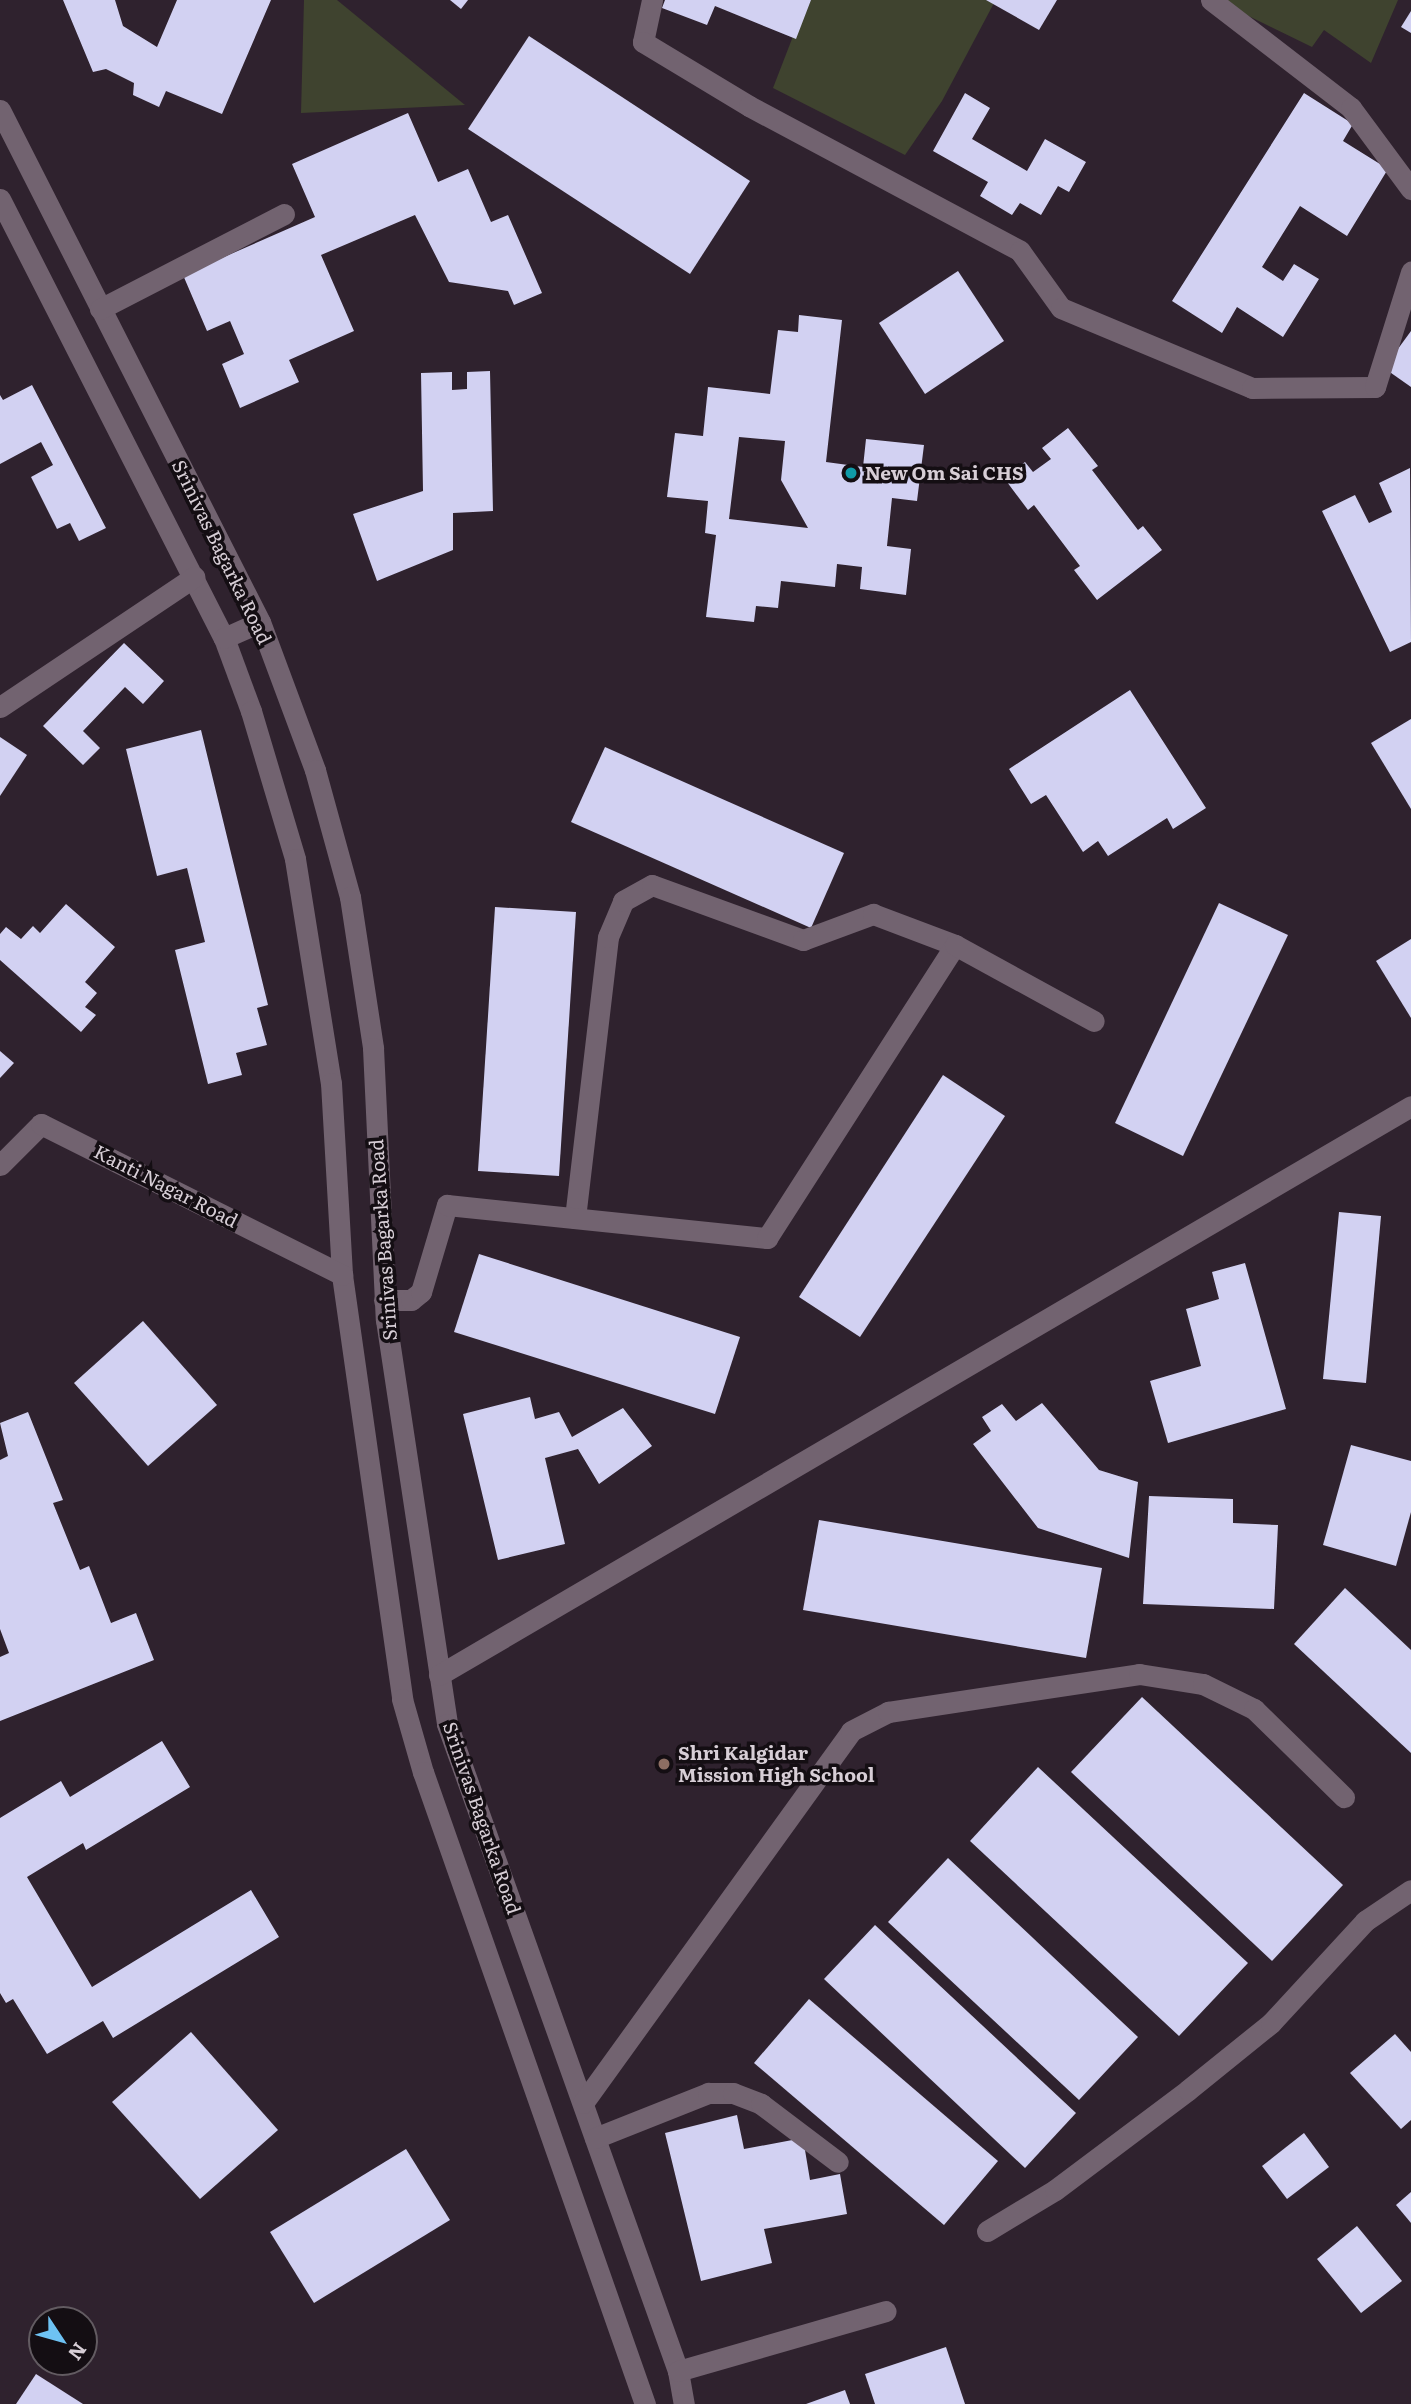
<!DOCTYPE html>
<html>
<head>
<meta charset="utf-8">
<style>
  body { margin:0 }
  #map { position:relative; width:1411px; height:2404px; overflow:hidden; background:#2f222e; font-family:Literata,serif }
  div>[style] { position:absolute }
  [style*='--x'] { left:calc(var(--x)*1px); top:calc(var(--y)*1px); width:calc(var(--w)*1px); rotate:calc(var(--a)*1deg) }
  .green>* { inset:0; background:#3f432f }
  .building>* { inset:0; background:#d2d1f2 }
  .minor>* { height:21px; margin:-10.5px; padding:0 10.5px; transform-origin:10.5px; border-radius:10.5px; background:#726370 }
  .dots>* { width:19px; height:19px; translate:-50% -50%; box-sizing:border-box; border:4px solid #140e13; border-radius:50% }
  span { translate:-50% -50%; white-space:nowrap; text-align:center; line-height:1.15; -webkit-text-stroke:7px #140e13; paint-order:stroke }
  .poi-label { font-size:19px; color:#d7ced6; font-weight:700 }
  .left { translate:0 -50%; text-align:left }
  .street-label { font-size:19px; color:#d7ced6 }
  .north { position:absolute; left:28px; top:2306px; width:70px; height:70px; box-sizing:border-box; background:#140e13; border:2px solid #625b61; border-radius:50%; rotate:126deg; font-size:19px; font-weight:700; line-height:28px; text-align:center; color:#d7ced6 }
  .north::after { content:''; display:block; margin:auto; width:24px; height:32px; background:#6ec2f3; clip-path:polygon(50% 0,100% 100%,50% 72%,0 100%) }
</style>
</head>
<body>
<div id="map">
  <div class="green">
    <div style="clip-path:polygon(304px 0,337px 0,465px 105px,301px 113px)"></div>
    <div style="clip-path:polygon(807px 0,991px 0,994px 3px,942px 101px,905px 155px,773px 88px)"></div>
    <div style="clip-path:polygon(1216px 0,1398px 0,1371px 63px,1324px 30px,1312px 47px)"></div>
  </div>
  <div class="building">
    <div style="clip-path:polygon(63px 0,115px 0,123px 26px,157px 47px,177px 0,271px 0,222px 114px,166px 91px,159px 107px,133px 95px,134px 83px,106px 69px,93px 72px)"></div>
    <div style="clip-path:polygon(450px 0,468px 0,461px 9px)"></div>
    <div style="clip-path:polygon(665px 0,811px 0,796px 39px,715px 6px,707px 25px,662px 8px)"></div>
    <div style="clip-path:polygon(986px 0,1057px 0,1039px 30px)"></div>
    <div style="clip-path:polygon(1411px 11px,1411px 33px,1401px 27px)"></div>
    <div style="clip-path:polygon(529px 36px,750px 181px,690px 274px,468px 129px)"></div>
    <div style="clip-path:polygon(965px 93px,990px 108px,972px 139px,1027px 171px,1045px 139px,1086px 162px,1069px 192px,1058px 186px,1041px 215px,1020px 203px,1012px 215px,980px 196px,988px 182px,933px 151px)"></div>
    <div style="clip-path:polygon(1304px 93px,1353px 124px,1343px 141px,1388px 169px,1347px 236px,1300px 206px,1262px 267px,1283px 281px,1294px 264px,1319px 279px,1283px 337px,1237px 307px,1222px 333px,1172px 301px)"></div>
    <div style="clip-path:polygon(408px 113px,438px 182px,468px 169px,491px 222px,508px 215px,542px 293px,514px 305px,508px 291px,449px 282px,415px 215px,321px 255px,354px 331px,289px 360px,299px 382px,240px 408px,222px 364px,244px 354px,230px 321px,207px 331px,183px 275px,315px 217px,292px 164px)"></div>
    <div style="clip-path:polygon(958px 271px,1004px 341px,925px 394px,879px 323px)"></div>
    <div style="clip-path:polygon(evenodd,799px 315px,842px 320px,826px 462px,863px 467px,866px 439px,924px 445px,917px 501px,892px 498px,887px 546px,911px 549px,906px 595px,860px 589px,862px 567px,837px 564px,835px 587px,781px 581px,778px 608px,756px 606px,754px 622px,706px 617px,716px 535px,705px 533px,708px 501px,667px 497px,675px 433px,703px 436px,708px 387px,770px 394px,778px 330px,798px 332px,799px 315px,739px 437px,785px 441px,781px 480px,808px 528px,729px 519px,739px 437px)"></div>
    <div style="clip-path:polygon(1411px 331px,1411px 387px,1384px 368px)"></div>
    <div style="clip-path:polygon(490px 371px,493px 511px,453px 513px,453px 550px,377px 581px,353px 514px,423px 491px,421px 373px,452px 372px,452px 390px,467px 389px,467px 372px)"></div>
    <div style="clip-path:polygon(32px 385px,106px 528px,79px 541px,70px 523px,57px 529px,31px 477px,53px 465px,41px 442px,0 464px,0 395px,3px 400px)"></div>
    <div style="clip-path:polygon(1068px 428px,1098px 466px,1092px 470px,1138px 530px,1143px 526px,1162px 550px,1097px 600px,1074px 570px,1080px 566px,1034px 505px,1028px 510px,1004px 478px,1025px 462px,1033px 472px,1051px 459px,1042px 448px)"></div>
    <div style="clip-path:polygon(1410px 468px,1411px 642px,1390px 652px,1322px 511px,1355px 495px,1369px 523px,1392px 512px,1379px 483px)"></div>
    <div style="clip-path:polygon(124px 643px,164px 681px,143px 704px,125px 687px,83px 731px,100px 748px,83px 765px,43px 726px)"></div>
    <div style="clip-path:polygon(1130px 690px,1206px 808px,1173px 829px,1167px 818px,1108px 856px,1098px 841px,1083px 852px,1046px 795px,1031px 804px,1009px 769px)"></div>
    <div style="clip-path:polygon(1411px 719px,1411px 809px,1371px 743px)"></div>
    <div style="clip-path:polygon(201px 730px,268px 1005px,257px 1008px,267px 1045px,236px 1053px,242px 1075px,208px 1084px,175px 950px,205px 942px,187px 868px,157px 876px,126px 749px)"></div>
    <div style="clip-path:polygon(0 737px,27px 755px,0 796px)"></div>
    <div style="clip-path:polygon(605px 747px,844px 853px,811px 928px,571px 822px)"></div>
    <div style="clip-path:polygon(1219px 903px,1288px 935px,1183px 1156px,1115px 1123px)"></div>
    <div style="clip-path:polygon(66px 904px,115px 947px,85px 982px,97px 993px,85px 1007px,96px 1015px,81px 1032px,0 960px,0 934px,6px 927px,21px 939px,33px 926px,40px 933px)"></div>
    <div style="clip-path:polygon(495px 907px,576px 912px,559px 1176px,478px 1171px)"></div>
    <div style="clip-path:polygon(1411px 939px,1411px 1018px,1376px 961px)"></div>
    <div style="clip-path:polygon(0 1051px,14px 1063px,0 1078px)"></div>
    <div style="clip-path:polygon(943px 1075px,1005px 1116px,860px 1337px,799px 1297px)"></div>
    <div style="clip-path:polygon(1339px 1212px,1381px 1216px,1366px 1383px,1323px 1379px)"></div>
    <div style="clip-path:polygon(479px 1254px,740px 1337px,715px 1414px,454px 1332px)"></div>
    <div style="clip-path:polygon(1245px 1263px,1286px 1409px,1168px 1443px,1150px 1381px,1201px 1366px,1186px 1309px,1219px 1299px,1212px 1272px)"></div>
    <div style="clip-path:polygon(143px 1321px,217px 1405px,148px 1466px,74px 1383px)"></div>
    <div style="clip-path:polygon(530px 1397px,535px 1419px,559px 1412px,572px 1437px,623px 1408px,652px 1446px,599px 1484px,578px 1449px,545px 1458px,565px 1544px,498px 1560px,463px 1414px)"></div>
    <div style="clip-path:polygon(1042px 1403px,1099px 1470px,1138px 1482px,1129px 1558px,1038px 1528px,973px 1444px,991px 1431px,982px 1417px,1002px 1404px,1016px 1421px)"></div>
    <div style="clip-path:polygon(28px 1412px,63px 1500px,53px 1503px,80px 1570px,89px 1566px,111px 1623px,136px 1613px,154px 1660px,0 1721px,0 1657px,9px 1653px,0 1629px,0 1460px,8px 1456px,0 1423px)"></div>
    <div style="clip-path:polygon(1351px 1445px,1411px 1461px,1411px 1512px,1396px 1566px,1323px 1545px)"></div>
    <div style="clip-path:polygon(1149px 1496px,1233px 1499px,1233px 1523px,1278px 1525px,1274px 1609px,1143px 1604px)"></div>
    <div style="clip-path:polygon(819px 1520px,1102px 1568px,1086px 1658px,803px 1610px)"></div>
    <div style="clip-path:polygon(1345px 1588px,1411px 1650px,1411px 1753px,1294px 1644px)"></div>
    <div style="clip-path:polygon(1142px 1697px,1343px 1885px,1272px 1961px,1071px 1772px)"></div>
    <div style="clip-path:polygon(162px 1741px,190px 1787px,86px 1850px,83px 1843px,27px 1877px,92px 1987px,251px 1890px,279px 1937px,113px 2038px,103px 2021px,47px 2054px,13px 1999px,6px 2003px,0 1993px,0 1818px,61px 1781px,70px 1797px)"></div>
    <div style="clip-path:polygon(1038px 1767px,1248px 1963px,1179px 2036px,970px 1841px)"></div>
    <div style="clip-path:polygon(948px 1858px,1138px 2037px,1079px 2100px,888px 1922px)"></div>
    <div style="clip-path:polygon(875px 1925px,1076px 2113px,1025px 2168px,824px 1979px)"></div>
    <div style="clip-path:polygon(809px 1999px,998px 2161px,944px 2225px,754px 2063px)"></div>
    <div style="clip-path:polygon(191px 2032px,278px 2130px,200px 2199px,112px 2102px)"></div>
    <div style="clip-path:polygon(1395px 2034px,1411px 2052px,1411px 2120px,1401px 2129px,1350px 2073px)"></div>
    <div style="clip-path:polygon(737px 2115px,744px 2149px,803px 2138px,810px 2180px,840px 2174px,847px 2214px,764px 2229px,772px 2263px,701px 2281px,665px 2133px)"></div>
    <div style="clip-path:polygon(1304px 2133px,1329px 2167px,1287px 2199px,1262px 2166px)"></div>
    <div style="clip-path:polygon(406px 2149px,450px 2220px,314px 2303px,270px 2232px)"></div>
    <div style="clip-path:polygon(1411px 2192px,1411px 2223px,1396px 2205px)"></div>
    <div style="clip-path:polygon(1357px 2226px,1402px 2281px,1361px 2313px,1317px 2259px)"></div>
    <div style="clip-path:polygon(946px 2347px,965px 2404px,875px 2404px,865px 2374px)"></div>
    <div style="clip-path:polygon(36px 2374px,83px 2404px,16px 2404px)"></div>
    <div style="clip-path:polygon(845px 2390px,850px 2404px,806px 2404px)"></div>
  </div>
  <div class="minor">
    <div style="--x:652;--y:0;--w:43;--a:102.1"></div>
    <div style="--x:643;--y:42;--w:124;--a:31.1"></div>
    <div style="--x:749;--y:106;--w:307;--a:28.1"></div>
    <div style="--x:1020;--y:251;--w:70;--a:54.3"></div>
    <div style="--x:1061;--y:308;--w:207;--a:22.7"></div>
    <div style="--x:1252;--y:388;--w:123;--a:-0.5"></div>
    <div style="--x:1375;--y:387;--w:121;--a:-72.6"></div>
    <div style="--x:1211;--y:0;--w:177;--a:37.6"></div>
    <div style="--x:1351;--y:108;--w:101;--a:53.5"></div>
    <div style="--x:0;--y:110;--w:574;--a:63.08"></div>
    <div style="--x:260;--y:622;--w:158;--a:69.6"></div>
    <div style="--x:315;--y:770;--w:132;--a:74.6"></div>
    <div style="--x:350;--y:897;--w:153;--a:81.3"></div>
    <div style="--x:373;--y:1048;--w:272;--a:87.3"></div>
    <div style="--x:386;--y:1320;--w:409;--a:81.4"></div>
    <div style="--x:447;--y:1724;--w:687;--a:70.35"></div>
    <div style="--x:678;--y:2371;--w:34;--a:80"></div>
    <div style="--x:0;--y:199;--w:493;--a:63"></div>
    <div style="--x:224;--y:638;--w:78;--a:69.7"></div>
    <div style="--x:251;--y:711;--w:154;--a:73.4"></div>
    <div style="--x:295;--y:859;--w:227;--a:80.9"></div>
    <div style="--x:331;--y:1083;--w:192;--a:86.7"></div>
    <div style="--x:342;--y:1275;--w:428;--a:81.9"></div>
    <div style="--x:402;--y:1699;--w:76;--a:74"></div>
    <div style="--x:423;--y:1772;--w:670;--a:70.65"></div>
    <div style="--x:100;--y:309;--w:207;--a:-27.3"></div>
    <div style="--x:224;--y:638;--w:39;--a:-24"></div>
    <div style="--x:0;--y:707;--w:234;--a:-33.8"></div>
    <div style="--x:0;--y:1165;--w:58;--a:-45"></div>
    <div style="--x:41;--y:1124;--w:337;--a:26.6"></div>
    <div style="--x:575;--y:1218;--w:283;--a:-83.3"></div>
    <div style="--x:608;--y:937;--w:39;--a:-67"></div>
    <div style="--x:623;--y:901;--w:33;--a:-29"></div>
    <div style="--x:652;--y:885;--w:161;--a:20"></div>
    <div style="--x:803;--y:940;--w:75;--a:-20.4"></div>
    <div style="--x:873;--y:914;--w:88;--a:20.7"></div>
    <div style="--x:384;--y:1300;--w:27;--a:0"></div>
    <div style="--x:411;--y:1300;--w:13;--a:-39"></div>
    <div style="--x:421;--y:1292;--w:91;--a:-73.4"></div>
    <div style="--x:447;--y:1205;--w:322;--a:5.9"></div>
    <div style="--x:767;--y:1238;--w:348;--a:-57.3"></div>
    <div style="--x:955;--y:945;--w:158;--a:28.7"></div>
    <div style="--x:439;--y:1675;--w:1126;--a:-30.34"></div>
    <div style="--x:583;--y:2103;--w:458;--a:-54.2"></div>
    <div style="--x:851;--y:1731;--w:42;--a:-27.2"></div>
    <div style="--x:888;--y:1712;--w:254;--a:-8.6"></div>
    <div style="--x:1139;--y:1674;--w:65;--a:8.9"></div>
    <div style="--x:1203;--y:1684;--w:57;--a:26.1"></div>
    <div style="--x:1254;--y:1709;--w:126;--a:44.4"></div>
    <div style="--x:595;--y:2138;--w:122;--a:-21.7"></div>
    <div style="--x:708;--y:2093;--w:25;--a:0"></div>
    <div style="--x:733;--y:2093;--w:30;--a:21"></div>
    <div style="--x:761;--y:2104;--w:96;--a:37"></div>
    <div style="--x:987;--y:2231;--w:79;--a:-31.1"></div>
    <div style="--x:1055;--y:2190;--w:166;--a:-36.9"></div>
    <div style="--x:1188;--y:2090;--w:107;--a:-38.9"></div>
    <div style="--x:1271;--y:2023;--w:139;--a:-47.3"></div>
    <div style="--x:1365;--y:1921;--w:55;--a:-34"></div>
    <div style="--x:678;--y:2371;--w:216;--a:-16.1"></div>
  </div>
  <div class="dots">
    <div style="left:851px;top:473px;background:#0f9aa8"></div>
    <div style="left:664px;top:1764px;background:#8d6e63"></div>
  </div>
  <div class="poi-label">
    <span class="left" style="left:865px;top:473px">New Om Sai CHS</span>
    <span class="left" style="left:678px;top:1764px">Shri Kalgidar<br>Mission High School</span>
  </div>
  <div class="street-label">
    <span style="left:222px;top:552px;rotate:64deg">Srinivas Bagarka Road</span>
    <span style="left:166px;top:1186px;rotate:27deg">Kanti Nagar Road</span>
    <span style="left:383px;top:1240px;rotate:-94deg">Srinivas Bagarka Road</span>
    <span style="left:482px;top:1818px;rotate:71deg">Srinivas Bagarka Road</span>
  </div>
  <div class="north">N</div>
</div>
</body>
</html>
